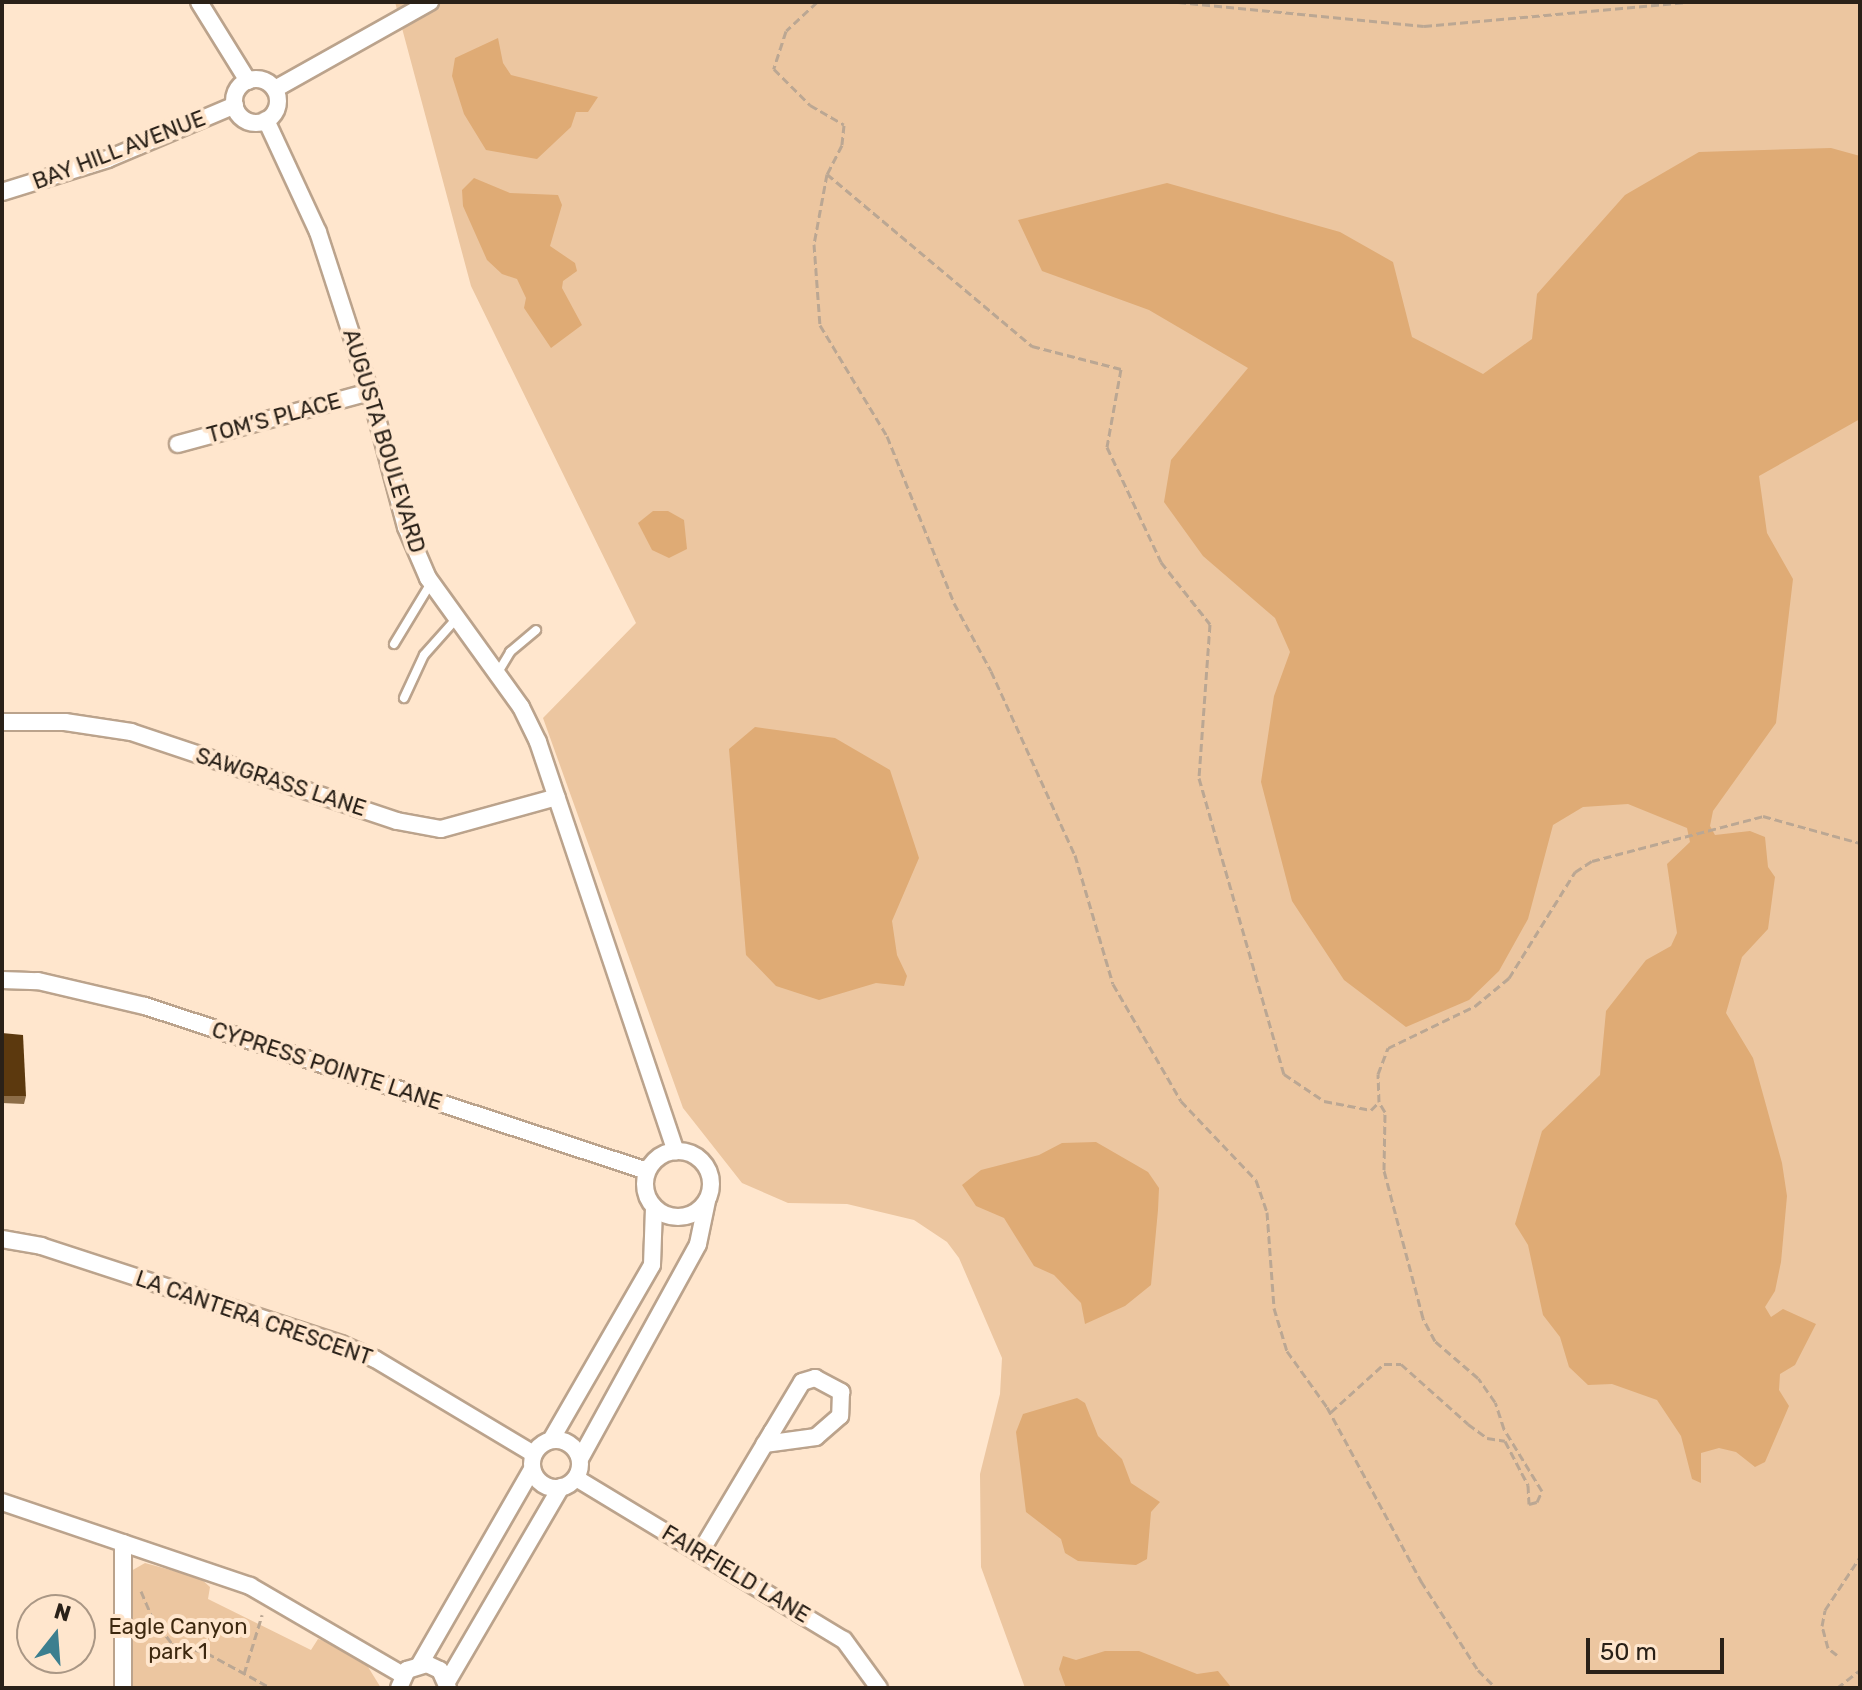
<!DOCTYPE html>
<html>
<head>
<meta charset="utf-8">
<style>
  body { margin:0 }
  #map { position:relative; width:1862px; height:1690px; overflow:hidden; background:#ffe6cd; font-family:Rubik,sans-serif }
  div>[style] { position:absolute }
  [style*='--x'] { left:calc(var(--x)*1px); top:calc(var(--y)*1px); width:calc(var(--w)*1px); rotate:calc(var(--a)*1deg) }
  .green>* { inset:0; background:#ecc6a0 }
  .water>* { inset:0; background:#dfab75 }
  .path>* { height:3px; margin-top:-1.5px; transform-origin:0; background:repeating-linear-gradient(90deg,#bba793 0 8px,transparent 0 12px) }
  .roads { filter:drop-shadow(2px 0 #bba38c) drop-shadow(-2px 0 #bba38c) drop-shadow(0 2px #bba38c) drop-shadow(0 -2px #bba38c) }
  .service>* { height:8px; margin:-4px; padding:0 4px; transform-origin:4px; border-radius:4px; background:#fff }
  .minor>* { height:16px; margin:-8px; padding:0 8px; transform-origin:8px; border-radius:8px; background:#fff }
  .minor>.ring { margin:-8px; padding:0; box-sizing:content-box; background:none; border:16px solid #fff; border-radius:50% }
  .shaded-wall>* { inset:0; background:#8d6d47 }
  .building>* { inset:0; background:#5c390e }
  span { translate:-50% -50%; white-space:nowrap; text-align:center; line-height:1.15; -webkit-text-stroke:8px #ffe6cd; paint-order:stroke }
  .street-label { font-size:22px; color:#2a2118 }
  .park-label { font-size:22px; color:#3d280f }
  .frame { position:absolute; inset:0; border:4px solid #2a2118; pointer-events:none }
  .north { position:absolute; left:16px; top:1594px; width:80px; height:80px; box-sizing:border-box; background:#ffe6cd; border:2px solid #aa9785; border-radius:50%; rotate:17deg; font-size:22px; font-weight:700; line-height:32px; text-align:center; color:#2a2118 }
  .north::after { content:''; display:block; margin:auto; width:28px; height:36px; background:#3c7f8f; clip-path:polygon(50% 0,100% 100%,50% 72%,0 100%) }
  .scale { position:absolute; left:1586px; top:1638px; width:138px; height:36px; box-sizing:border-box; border:4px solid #2a2118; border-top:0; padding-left:10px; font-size:24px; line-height:28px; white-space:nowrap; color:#2a2118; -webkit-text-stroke:6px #ffe6cd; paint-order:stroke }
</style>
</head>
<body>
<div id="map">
  <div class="green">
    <div style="clip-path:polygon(395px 2px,1860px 2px,1860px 1688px,1025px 1688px,981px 1567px,980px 1474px,1000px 1394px,1002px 1358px,959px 1258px,947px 1242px,914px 1220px,847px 1204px,788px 1203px,742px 1183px,683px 1108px,543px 718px,636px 623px,471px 286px)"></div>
    <div style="clip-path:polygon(145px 1563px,200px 1578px,210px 1587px,208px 1599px,311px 1650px,318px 1639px,328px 1642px,365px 1662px,381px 1688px,130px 1688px,131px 1571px)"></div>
  </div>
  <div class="water">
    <div style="clip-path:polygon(498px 38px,503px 63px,511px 75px,598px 97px,588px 112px,576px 112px,571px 127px,537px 159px,486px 150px,464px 114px,452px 76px,455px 58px)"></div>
    <div style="clip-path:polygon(1831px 148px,1860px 156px,1860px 419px,1759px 476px,1767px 533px,1793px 579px,1776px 723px,1713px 811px,1710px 826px,1715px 835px,1750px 831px,1765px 837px,1768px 867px,1775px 877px,1768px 929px,1742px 957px,1726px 1013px,1753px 1058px,1782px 1163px,1787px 1196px,1781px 1262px,1775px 1291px,1765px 1307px,1771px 1317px,1783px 1309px,1816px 1324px,1795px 1365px,1780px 1374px,1779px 1390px,1789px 1406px,1765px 1462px,1755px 1467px,1736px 1452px,1719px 1448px,1701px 1453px,1701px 1483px,1692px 1479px,1681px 1436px,1657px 1400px,1612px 1384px,1588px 1385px,1569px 1367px,1560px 1337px,1543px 1315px,1528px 1245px,1515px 1224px,1542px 1131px,1600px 1075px,1606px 1011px,1646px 960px,1671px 946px,1677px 933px,1667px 864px,1690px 842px,1687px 828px,1628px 804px,1583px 807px,1553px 825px,1528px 919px,1499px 971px,1469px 1000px,1406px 1027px,1344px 980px,1292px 901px,1261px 782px,1274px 696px,1290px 652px,1275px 618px,1203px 556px,1164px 502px,1171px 460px,1248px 368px,1149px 310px,1042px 271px,1018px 220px,1167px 183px,1340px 232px,1393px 262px,1412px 337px,1483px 374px,1532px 339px,1537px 294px,1625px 195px,1699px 152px)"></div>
    <div style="clip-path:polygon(474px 178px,510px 193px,558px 195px,562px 205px,550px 246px,575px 263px,577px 271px,563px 281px,562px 288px,582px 325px,551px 348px,524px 308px,526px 298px,517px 279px,502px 274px,487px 260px,463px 206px,462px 190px)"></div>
    <div style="clip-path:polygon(653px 511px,668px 511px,684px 520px,687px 549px,669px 558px,652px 550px,638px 523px)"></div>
    <div style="clip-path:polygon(755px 727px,835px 738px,890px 770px,919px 858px,892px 921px,897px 955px,907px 976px,904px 986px,876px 983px,819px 1000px,776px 986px,746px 955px,729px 749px)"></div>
    <div style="clip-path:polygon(1096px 1142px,1148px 1172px,1159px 1188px,1158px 1210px,1151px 1285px,1125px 1306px,1085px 1324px,1081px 1303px,1054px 1275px,1034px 1266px,1004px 1218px,976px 1206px,962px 1185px,981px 1170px,1039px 1155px,1062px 1143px)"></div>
    <div style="clip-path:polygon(1077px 1398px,1085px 1403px,1098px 1436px,1122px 1459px,1131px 1483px,1160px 1502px,1151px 1512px,1147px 1559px,1136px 1565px,1078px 1561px,1065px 1553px,1061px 1539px,1026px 1512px,1016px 1432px,1023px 1414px)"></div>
    <div style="clip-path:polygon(1105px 1651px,1139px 1651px,1197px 1674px,1218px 1671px,1231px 1687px,1066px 1688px,1059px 1669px,1063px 1656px,1076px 1660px)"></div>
  </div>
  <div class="path">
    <div style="--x:817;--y:2;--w:42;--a:136.9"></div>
    <div style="--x:786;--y:31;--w:40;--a:108"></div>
    <div style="--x:774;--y:69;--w:51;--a:45"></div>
    <div style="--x:810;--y:105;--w:39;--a:30"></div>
    <div style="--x:844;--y:125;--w:20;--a:96"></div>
    <div style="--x:842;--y:145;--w:33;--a:117"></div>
    <div style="--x:827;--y:174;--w:268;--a:40"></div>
    <div style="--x:1032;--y:346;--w:92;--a:14.5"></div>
    <div style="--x:1121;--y:369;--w:79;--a:100.2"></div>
    <div style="--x:1107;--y:447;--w:127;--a:64.8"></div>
    <div style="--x:1161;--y:562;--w:79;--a:51.7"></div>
    <div style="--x:1210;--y:624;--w:154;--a:94.1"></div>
    <div style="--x:1199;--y:778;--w:308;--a:74"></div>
    <div style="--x:1284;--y:1074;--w:48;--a:34"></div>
    <div style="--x:1324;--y:1101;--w:48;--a:10.8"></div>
    <div style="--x:1371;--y:1110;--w:11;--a:-45"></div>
    <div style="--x:1379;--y:1102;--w:28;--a:-92"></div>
    <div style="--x:1378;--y:1074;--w:28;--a:-69"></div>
    <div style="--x:1388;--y:1048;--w:97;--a:-25.8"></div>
    <div style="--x:1475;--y:1006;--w:44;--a:-39.5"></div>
    <div style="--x:1509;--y:978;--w:125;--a:-58.1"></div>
    <div style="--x:1575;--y:872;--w:20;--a:-33"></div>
    <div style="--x:1592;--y:861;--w:177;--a:-14.7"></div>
    <div style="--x:1763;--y:816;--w:101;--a:15.6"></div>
    <div style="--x:1178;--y:2;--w:247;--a:5.6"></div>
    <div style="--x:1424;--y:26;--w:267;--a:-5.2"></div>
    <div style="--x:827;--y:174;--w:71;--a:100.5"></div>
    <div style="--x:814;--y:244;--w:81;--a:85.8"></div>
    <div style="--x:820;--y:325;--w:130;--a:58.9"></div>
    <div style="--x:887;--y:436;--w:180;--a:68.1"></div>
    <div style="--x:954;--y:603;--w:77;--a:61.4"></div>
    <div style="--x:991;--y:671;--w:202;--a:65.5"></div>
    <div style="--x:1075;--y:855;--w:134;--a:73.6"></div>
    <div style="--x:1113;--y:984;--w:135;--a:59.8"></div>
    <div style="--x:1181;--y:1101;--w:109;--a:46.5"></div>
    <div style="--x:1256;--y:1180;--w:34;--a:71"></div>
    <div style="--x:1267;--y:1212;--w:96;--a:85.8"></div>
    <div style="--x:1274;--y:1308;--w:45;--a:73.2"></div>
    <div style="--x:1287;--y:1351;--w:69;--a:54.5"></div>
    <div style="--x:1327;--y:1407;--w:198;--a:61.6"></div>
    <div style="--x:1421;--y:1581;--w:106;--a:57.4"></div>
    <div style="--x:1478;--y:1670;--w:25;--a:45"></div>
    <div style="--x:1331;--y:1412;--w:72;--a:-42.2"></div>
    <div style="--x:1384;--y:1364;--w:17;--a:0"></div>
    <div style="--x:1401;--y:1364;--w:90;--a:41.8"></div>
    <div style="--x:1468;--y:1424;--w:24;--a:36"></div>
    <div style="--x:1487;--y:1438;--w:18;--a:9"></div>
    <div style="--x:1505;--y:1441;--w:50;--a:62.4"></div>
    <div style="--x:1528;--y:1485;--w:19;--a:87"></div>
    <div style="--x:1529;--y:1504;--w:8;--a:-14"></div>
    <div style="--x:1537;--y:1502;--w:12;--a:-66"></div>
    <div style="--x:1542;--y:1491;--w:73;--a:-121.5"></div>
    <div style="--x:1504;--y:1429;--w:28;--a:-108"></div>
    <div style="--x:1495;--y:1402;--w:29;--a:-125"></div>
    <div style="--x:1478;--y:1378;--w:57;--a:-139.3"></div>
    <div style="--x:1435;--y:1341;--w:26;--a:-118"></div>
    <div style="--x:1423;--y:1318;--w:153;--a:-104.8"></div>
    <div style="--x:1384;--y:1170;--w:58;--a:-89"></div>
    <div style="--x:1385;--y:1112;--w:12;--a:-121"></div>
    <div style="--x:141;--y:1591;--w:28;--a:67"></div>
    <div style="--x:152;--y:1617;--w:34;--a:53"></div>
    <div style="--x:172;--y:1644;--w:36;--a:14"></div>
    <div style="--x:207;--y:1653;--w:73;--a:28.7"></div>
    <div style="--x:1837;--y:1655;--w:11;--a:-142"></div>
    <div style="--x:1828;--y:1648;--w:23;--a:-105"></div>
    <div style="--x:1822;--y:1626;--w:16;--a:-79"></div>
    <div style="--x:1825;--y:1610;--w:64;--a:-56.6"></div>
    <div style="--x:244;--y:1674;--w:62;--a:-73"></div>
    <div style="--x:1837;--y:1688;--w:29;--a:-38"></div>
  </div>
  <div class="roads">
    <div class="service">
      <div style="--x:394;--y:644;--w:71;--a:-58.8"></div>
      <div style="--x:497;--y:674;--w:26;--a:-59"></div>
      <div style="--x:510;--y:652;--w:34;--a:-40"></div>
      <div style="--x:404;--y:698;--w:47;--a:-65.1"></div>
      <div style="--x:424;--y:655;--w:50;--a:-48.3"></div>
    </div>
    <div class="minor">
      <div style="--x:199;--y:2;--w:93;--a:58.2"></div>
      <div class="ring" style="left:234px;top:79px;width:28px;height:28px"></div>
      <div style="--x:275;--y:89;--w:178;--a:-29.3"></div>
      <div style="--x:266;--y:120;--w:123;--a:65.1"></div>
      <div style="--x:318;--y:232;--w:168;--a:72"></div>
      <div style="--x:370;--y:392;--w:140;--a:75.1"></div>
      <div style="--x:406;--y:527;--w:56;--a:66.7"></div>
      <div style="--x:428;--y:578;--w:159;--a:54.2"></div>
      <div style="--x:521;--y:707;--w:39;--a:64"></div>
      <div style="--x:538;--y:742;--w:432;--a:71.4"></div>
      <div style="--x:2;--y:192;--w:111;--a:-17.3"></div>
      <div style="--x:108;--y:159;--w:138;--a:-23"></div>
      <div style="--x:178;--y:444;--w:199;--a:-15.2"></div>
      <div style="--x:2;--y:722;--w:63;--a:0"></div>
      <div style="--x:65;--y:722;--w:67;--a:8.6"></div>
      <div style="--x:131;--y:732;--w:280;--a:18.5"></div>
      <div style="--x:397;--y:821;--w:45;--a:10.3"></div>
      <div style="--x:441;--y:829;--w:120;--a:-15.4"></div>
      <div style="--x:2;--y:980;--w:36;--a:2"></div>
      <div style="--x:38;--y:981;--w:110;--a:13.2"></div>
      <div style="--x:145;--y:1006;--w:528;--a:18.19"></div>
      <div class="ring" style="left:645px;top:1151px;width:50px;height:50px"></div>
      <div style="--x:2;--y:1239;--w:40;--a:10"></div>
      <div style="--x:41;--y:1246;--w:316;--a:18.1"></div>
      <div style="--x:341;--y:1344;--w:37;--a:24"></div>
      <div style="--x:375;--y:1359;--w:185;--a:30.9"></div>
      <div class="ring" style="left:532px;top:1440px;width:32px;height:32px"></div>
      <div style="--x:551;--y:1440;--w:202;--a:-60"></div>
      <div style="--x:652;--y:1265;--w:58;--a:-88"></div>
      <div style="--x:580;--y:1459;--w:245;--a:-61.2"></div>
      <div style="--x:698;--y:1244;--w:44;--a:-78.2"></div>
      <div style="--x:576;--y:1478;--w:313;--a:31.2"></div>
      <div style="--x:844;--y:1640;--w:59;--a:53.9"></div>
      <div style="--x:2;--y:1502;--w:262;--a:18.7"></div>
      <div style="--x:250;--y:1586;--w:177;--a:30.2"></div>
      <div style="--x:123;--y:1543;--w:145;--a:90"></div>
      <div style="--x:701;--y:1551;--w:139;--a:-59.2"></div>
      <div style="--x:772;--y:1432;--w:58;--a:-59"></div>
      <div style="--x:802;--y:1382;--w:14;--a:-17"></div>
      <div style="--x:815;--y:1378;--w:30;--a:28"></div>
      <div style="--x:841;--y:1392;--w:24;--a:92"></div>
      <div style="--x:840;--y:1416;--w:32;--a:139"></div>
      <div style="--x:816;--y:1437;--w:52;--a:172.3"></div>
      <div style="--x:420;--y:1664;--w:225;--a:-60.1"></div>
      <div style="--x:447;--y:1682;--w:226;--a:-59.7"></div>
      <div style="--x:399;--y:1688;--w:20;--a:-66"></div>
      <div style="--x:407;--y:1670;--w:21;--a:-17"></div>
      <div style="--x:427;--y:1664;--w:14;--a:25"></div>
      <div style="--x:440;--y:1670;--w:20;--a:66"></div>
    </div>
  </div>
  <div class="shaded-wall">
    <div style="clip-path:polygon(2px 1096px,26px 1096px,24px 1104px,2px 1103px)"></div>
  </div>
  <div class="building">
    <div style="clip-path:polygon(2px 1033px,23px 1035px,26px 1096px,2px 1096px)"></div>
  </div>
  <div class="street-label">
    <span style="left:119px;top:150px;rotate:-21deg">BAY HILL AVENUE</span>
    <span style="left:274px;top:418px;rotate:-15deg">TOM’S PLACE</span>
    <span style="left:384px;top:441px;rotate:73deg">AUGUSTA BOULEVARD</span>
    <span style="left:281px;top:782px;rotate:18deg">SAWGRASS LANE</span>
    <span style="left:327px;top:1066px;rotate:18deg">CYPRESS POINTE LANE</span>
    <span style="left:254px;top:1318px;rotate:19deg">LA CANTERA CRESCENT</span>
    <span style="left:736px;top:1574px;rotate:31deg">FAIRFIELD LANE</span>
  </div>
  <div class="park-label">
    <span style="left:178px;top:1639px">Eagle Canyon<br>park 1</span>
  </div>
  <div class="frame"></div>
  <div class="north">N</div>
  <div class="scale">50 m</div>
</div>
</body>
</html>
